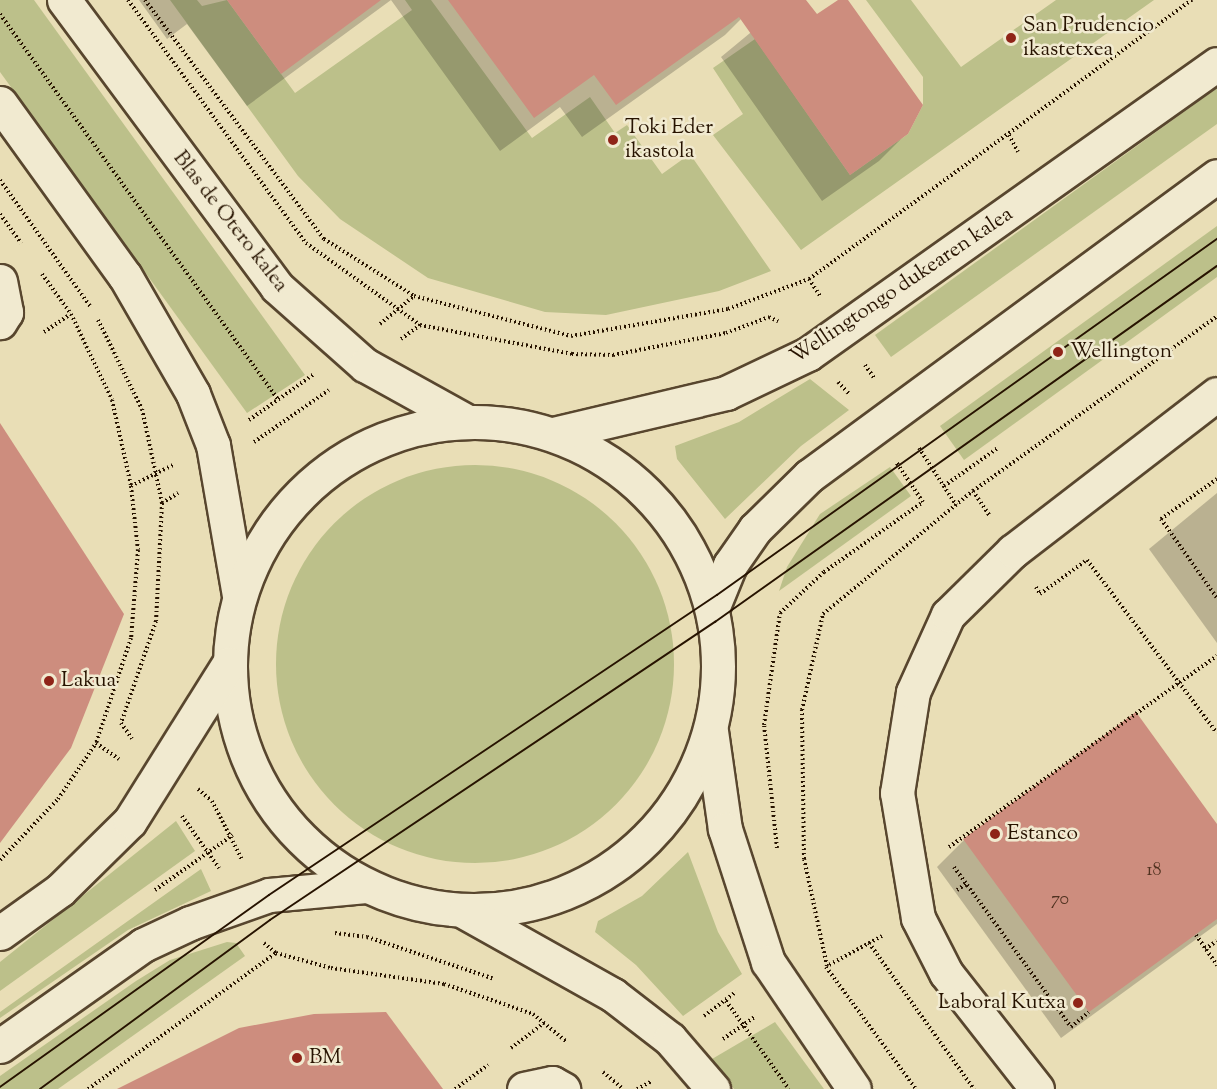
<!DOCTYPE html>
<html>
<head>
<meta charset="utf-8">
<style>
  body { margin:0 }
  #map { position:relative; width:1217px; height:1089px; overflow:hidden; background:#e9deb6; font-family:"Sorts Mill Goudy",serif }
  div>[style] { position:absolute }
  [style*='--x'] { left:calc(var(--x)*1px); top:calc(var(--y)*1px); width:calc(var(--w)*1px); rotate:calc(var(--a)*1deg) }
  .green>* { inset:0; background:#bcc08a }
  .round { border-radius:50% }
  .shadow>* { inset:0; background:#0003 }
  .building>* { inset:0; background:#cd8d7e }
  .path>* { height:4px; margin-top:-2px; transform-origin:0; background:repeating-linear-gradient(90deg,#271300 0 1.5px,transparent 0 4.5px) }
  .roads { filter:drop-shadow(2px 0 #58462e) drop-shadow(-2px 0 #58462e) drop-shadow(0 2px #58462e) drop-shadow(0 -2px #58462e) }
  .street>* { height:33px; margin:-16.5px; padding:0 16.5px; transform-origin:16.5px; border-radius:16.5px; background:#f1ead0 }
  .secondary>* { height:33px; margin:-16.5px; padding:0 16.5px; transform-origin:16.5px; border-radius:16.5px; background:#f1ead0 }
  .secondary>.ring { margin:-16.5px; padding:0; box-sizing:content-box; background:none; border:33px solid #f1ead0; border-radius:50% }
  .tram>* { height:1.5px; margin:-0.75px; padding:0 0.75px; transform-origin:0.75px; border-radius:0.75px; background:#271300 }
  .dots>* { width:16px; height:16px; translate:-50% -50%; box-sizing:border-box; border:3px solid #f1ead0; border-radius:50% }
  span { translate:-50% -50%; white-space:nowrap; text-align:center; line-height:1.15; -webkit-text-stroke:5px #f1ead0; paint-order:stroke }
  .number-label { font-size:18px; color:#503220 }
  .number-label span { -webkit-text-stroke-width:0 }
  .poi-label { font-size:21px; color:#271300 }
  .left { translate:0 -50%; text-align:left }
  .right { translate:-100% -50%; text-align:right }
  .street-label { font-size:21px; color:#271300 }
</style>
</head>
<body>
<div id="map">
  <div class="green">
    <div style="clip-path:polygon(0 0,34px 0,305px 375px,247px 413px,0 72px)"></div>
    <div style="clip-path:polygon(170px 0,197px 0,202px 6px,227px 0,295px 93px,412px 10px,405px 0,431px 0,532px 138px,590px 97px,615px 133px,627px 125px,662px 174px,690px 154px,771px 271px,719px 291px,606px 315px,545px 312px,428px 278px,340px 219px,298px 176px)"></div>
    <div style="clip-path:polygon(866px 0,911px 0,961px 67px,1056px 0,1154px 0,801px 250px,713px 135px,743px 114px,713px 68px,755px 39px,850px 175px,908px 134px,923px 105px,923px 77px)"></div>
    <div style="clip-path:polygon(1217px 88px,1217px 124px,891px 357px,875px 335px)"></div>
    <div style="clip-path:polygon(1217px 226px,1217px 277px,964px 460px,940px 426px)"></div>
    <div style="clip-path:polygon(810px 379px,849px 410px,801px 446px,725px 519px,677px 459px,675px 446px,739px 422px)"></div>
    <div class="round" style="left:276px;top:465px;width:398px;height:398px"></div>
    <div style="clip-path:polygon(890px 467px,911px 496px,779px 591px,787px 567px,820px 514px)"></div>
    <div style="clip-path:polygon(176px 821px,195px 851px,0 991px,0 962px)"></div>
    <div style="clip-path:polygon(688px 852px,718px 932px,742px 974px,683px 1016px,636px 965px,595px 932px,598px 921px,642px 896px)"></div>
    <div style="clip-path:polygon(201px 869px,211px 891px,128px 930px,0 1018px,0 1012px)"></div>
    <div style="clip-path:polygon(227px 942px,236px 943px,245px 956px,58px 1089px,0 1089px,0 1076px,136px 981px,170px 960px)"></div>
    <div style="clip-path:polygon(775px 1022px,824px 1089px,734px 1089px,712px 1059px)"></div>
  </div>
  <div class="shadow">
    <div style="clip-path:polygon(139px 0,757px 0,758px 2px,725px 35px,582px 137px,560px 107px,500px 151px,391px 0,247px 106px,187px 24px,167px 39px)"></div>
    <div style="clip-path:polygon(790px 0,805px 0,817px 16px,846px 0,907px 133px,879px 161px,822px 201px,721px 57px)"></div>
    <div style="clip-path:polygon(1217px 493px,1217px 643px,1149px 549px)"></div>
    <div style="clip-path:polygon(1217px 826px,1217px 924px,1061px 1038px,937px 867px,964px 840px)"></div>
  </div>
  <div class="building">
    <div style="clip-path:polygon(227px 0,381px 0,281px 74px)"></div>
    <div style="clip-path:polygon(448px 0,806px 0,817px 14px,838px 0,848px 0,923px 105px,908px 134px,850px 175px,739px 17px,616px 105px,594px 75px,534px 118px)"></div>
    <div style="clip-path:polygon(0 423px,124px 614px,71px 748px,0 843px)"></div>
    <div style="clip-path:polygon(1136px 712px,1217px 824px,1217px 919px,1089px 1012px,963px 839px)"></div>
    <div style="clip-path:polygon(386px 1012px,443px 1089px,117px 1089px,239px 1028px,314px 1014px)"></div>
  </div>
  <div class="path">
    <div style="--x:128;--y:0;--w:301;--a:53.8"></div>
    <div style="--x:306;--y:243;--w:140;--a:35.7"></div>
    <div style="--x:420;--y:325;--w:155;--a:10.8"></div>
    <div style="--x:572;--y:354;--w:41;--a:1.4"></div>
    <div style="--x:613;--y:355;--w:115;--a:-11"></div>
    <div style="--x:726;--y:333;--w:46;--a:-20.4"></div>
    <div style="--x:769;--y:317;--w:10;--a:24"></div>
    <div style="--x:145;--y:0;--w:299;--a:53.2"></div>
    <div style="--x:324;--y:239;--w:107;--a:32.3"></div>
    <div style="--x:0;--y:14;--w:475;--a:54.2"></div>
    <div style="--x:1009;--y:135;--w:19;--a:62"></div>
    <div style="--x:0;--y:180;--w:155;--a:54.5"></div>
    <div style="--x:0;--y:214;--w:36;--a:54"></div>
    <div style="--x:42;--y:274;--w:49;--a:54.1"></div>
    <div style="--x:71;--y:314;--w:95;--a:64.5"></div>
    <div style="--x:112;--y:400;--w:88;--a:77.5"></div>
    <div style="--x:131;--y:486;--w:64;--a:83.8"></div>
    <div style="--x:138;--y:550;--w:88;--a:94.5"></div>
    <div style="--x:131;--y:638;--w:111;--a:108.4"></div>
    <div style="--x:96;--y:743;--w:28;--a:35"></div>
    <div style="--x:809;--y:279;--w:20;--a:57"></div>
    <div style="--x:98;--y:320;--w:99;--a:63.7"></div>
    <div style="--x:142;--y:409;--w:96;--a:78"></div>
    <div style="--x:162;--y:503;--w:118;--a:92.9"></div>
    <div style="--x:156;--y:621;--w:108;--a:108.9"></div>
    <div style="--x:121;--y:723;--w:19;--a:55"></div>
    <div style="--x:380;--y:324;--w:44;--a:-39.5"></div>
    <div style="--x:414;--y:296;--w:162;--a:14.3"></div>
    <div style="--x:571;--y:336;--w:159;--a:-9.8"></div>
    <div style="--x:728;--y:309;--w:86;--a:-20.3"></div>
    <div style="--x:809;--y:279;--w:474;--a:-36.1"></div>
    <div style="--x:44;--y:332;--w:32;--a:-34"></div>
    <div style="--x:401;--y:339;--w:24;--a:-36"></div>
    <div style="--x:865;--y:365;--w:16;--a:55"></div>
    <div style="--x:838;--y:382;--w:16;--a:47"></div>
    <div style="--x:249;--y:420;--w:80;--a:-35.3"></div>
    <div style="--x:254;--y:442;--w:91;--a:-34.7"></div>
    <div style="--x:919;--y:448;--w:68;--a:57"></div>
    <div style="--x:1217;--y:479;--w:69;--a:144.5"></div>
    <div style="--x:1161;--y:519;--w:97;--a:54.7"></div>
    <div style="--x:131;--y:486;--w:47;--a:-26.6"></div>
    <div style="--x:944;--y:486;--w:67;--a:-35.3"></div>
    <div style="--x:973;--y:491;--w:29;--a:56"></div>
    <div style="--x:162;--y:503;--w:19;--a:-32"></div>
    <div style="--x:1036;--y:587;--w:8;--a:60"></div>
    <div style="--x:1040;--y:594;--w:58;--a:-35.9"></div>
    <div style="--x:1087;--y:560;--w:216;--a:53.1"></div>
    <div style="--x:198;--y:789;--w:18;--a:41"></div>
    <div style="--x:212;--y:801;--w:66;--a:63"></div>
    <div style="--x:182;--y:816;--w:64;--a:54.6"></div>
    <div style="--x:949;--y:847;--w:329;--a:-35.5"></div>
    <div style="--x:777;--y:848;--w:124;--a:-96"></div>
    <div style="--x:764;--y:725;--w:113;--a:-81.9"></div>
    <div style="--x:780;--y:613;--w:60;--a:-43"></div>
    <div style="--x:824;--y:572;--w:121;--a:-35.3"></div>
    <div style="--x:923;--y:502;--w:48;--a:-124"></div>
    <div style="--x:0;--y:860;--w:84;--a:-46.4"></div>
    <div style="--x:58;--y:799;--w:68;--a:-55.8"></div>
    <div style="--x:954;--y:867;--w:198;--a:53.8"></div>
    <div style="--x:1071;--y:1027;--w:23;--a:-40"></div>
    <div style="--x:155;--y:890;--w:95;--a:-35.2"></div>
    <div style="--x:957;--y:890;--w:11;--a:-34"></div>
    <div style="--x:335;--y:933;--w:32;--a:7"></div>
    <div style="--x:367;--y:937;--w:132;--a:18.2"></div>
    <div style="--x:1196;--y:935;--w:37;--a:55"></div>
    <div style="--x:882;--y:936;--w:63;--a:151.4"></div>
    <div style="--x:827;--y:966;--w:109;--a:-102.1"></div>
    <div style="--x:804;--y:859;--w:149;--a:-90.8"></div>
    <div style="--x:802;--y:710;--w:98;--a:-77.7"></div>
    <div style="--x:823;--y:614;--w:194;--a:-39.4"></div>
    <div style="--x:973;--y:491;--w:300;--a:-35.6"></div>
    <div style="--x:264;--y:943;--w:16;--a:40"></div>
    <div style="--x:276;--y:953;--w:57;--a:15.3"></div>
    <div style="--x:331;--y:968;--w:114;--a:8.1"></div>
    <div style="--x:444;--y:984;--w:94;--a:18.6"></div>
    <div style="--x:533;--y:1014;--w:44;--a:39.5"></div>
    <div style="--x:869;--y:943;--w:180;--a:54.3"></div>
    <div style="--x:1205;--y:949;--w:14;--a:-34"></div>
    <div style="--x:826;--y:967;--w:152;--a:53.6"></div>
    <div style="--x:726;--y:1001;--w:108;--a:54.4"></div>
    <div style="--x:704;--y:1016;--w:40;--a:-37"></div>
    <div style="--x:723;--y:1039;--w:40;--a:-34.9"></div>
    <div style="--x:511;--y:1048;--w:41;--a:-37.1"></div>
    <div style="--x:603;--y:1072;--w:26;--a:40"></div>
    <div style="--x:88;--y:1089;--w:232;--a:-35.9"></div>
    <div style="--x:455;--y:1089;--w:41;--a:-36"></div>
    <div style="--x:637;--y:1089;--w:17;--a:-28"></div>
  </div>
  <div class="roads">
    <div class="street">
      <div style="--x:64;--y:0;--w:357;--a:53.4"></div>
      <div style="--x:277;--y:287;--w:118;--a:41.6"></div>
      <div style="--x:365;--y:365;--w:115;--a:29"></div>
      <div style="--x:0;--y:103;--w:213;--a:54.2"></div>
      <div style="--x:125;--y:276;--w:136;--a:60"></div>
      <div style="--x:193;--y:394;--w:55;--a:68.6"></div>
      <div style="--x:213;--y:445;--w:153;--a:80.2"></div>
      <div style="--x:0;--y:281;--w:32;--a:79"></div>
      <div style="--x:6;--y:312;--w:12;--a:121"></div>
      <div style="--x:524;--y:1089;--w:29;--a:-12"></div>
      <div style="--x:552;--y:1083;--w:13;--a:29"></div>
      <div style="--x:1037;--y:1089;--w:147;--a:-128.1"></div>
      <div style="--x:946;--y:973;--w:62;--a:-117"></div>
      <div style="--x:918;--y:918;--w:127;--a:-99.5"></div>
      <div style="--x:897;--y:793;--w:102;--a:-81"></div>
      <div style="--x:913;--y:692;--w:85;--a:-65.6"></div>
      <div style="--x:948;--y:615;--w:91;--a:-44.6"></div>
      <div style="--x:1013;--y:551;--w:257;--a:-37.6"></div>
    </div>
    <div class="secondary">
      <div class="ring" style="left:230px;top:422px;width:455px;height:455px"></div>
      <div style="--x:553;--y:434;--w:178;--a:-13.3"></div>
      <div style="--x:726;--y:393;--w:91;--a:-25.4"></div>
      <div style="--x:808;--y:354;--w:501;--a:-35.34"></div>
      <div style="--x:712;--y:609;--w:48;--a:-67.8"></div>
      <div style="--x:730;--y:565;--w:44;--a:-55.2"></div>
      <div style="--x:755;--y:529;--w:76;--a:-44.5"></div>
      <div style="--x:809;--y:476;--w:506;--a:-36.33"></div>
      <div style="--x:711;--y:731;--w:99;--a:81.9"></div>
      <div style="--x:725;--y:829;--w:140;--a:72.1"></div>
      <div style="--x:768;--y:962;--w:153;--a:55.9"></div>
      <div style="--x:465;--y:912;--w:170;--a:29.3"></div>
      <div style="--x:613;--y:995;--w:72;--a:37.7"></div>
      <div style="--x:670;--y:1039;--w:66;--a:49.3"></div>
      <div style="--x:0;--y:933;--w:74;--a:-35.6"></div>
      <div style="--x:60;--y:890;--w:98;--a:-44.6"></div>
      <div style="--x:130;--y:821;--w:186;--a:-57.9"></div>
      <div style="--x:0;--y:1046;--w:175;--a:-35.2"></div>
      <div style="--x:143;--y:945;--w:52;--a:-25.1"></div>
      <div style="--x:190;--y:923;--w:84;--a:-19.5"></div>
      <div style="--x:269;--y:895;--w:97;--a:-5.3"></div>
    </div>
  </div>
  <div class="tram">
    <div style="--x:0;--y:1087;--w:330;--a:-35.5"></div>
    <div style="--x:269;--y:895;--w:539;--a:-33.81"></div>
    <div style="--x:717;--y:595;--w:614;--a:-35.45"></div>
    <div style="--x:40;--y:1089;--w:285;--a:-36.3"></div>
    <div style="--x:270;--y:920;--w:536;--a:-33.81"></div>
    <div style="--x:715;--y:622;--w:615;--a:-35.34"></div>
  </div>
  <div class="dots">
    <div style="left:1011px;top:38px;background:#8f2418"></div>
    <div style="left:613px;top:140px;background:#8f2418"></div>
    <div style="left:1058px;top:352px;background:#8f2418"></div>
    <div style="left:49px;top:681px;background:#8f2418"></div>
    <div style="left:995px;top:834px;background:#8f2418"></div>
    <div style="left:1078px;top:1003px;background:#8f2418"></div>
    <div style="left:297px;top:1058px;background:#8f2418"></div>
  </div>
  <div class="number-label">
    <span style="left:1154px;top:871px">18</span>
    <span style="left:1060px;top:900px">70</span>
  </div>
  <div class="poi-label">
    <span class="left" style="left:1023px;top:38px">San Prudencio<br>ikastetxea</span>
    <span class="left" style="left:625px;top:140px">Toki Eder<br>ikastola</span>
    <span class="left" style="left:1070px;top:352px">Wellington</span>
    <span class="left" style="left:61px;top:681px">Lakua</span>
    <span class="left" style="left:1007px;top:834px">Estanco</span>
    <span class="right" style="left:1066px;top:1003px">Laboral Kutxa</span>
    <span class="left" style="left:309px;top:1058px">BM</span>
  </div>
  <div class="street-label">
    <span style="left:230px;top:222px;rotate:52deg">Blas de Otero kalea</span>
    <span style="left:902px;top:286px;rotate:-34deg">Wellingtongo dukearen kalea</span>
  </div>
</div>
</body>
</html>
